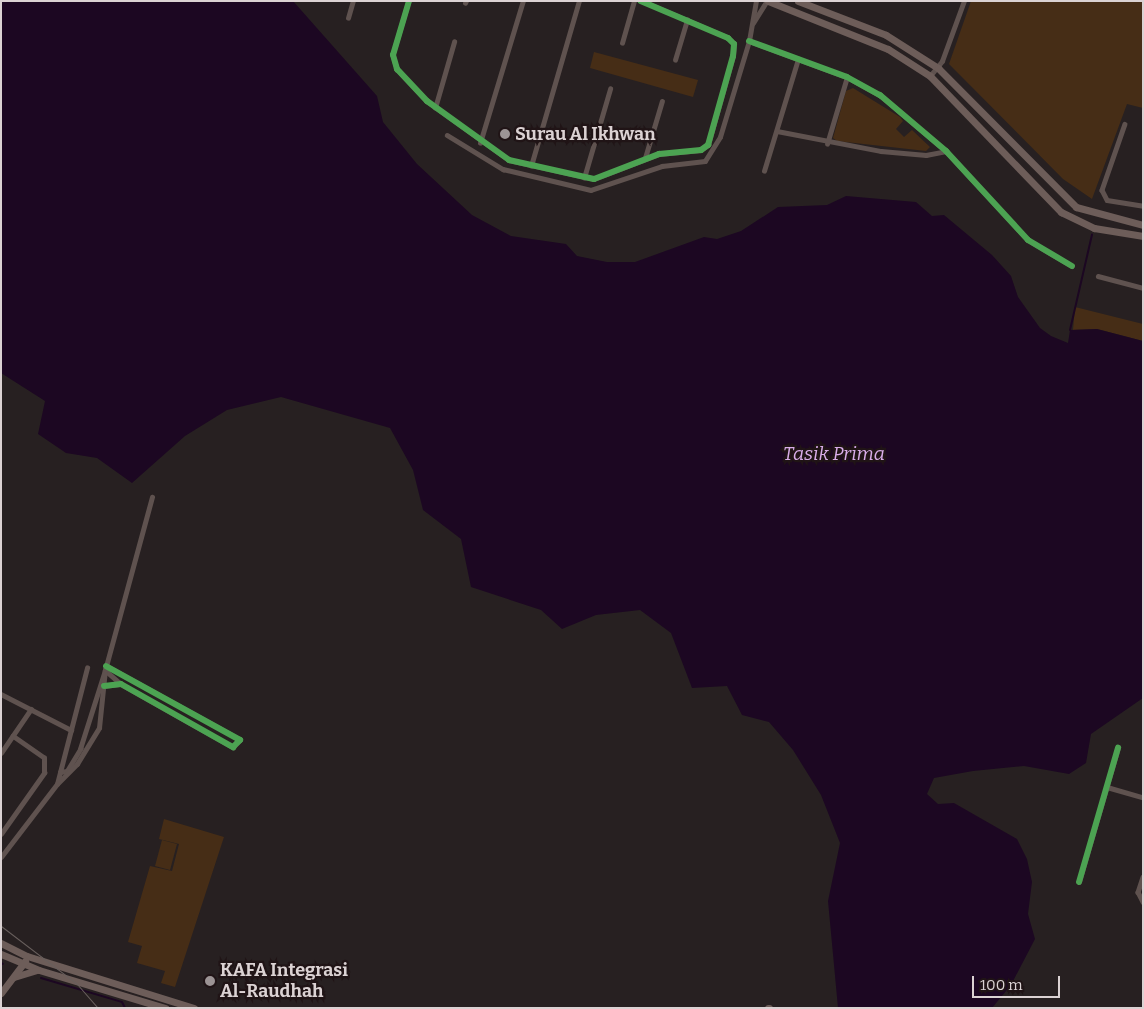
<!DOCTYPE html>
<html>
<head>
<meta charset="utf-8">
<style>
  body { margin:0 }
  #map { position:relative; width:1144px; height:1009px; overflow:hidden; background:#272021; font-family:Bitter,serif }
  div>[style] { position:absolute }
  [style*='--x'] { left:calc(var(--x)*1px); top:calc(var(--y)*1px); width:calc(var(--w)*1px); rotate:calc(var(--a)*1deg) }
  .green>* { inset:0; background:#462d16 }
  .water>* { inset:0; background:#1c0722 }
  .stream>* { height:2px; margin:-1px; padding:0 1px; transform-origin:1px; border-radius:1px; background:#1c0722 }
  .street>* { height:4.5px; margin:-2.25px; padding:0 2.25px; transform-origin:2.25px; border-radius:2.25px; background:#5f524f }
  .secondary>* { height:7px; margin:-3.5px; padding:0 3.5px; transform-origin:3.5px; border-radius:3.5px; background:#6d5d59 }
  .tram>* { height:1px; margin:-0.5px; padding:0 0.5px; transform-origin:0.5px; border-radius:0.5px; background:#685f5d }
  .cycleway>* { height:6px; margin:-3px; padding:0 3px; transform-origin:3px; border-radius:3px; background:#4ca352 }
  .dots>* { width:14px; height:14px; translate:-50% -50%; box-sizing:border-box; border:2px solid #201416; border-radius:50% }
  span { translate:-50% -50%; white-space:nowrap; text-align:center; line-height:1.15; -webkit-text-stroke:4.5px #201416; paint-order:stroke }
  .poi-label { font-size:18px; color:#dbd2d3; font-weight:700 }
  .left { translate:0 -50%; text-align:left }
  .water-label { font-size:19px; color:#d9ade9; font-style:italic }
  .frame { position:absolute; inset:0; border:2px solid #dbd2d3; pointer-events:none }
  .scale { position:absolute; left:972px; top:976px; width:88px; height:22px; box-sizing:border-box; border:2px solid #dbd2d3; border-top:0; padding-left:6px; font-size:15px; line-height:18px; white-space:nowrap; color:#dbd2d3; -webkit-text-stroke:4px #201416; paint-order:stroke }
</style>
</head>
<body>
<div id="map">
  <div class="green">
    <div style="clip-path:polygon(971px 1px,1143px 1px,1143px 108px,1127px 104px,1092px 199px,1063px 179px,949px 64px)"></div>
    <div style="clip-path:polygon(594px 52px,698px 80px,693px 97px,590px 68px)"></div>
    <div style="clip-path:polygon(853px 88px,900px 117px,903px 121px,896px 129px,904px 137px,912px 130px,930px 147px,926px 151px,837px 141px,833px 138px,846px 91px)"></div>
    <div style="clip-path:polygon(1075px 307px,1143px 324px,1143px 341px,1097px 329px,1073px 330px)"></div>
    <div style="clip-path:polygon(164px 819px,224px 837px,175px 987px,161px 983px,165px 971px,137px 963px,142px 946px,128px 942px,150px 866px,172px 871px,179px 844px,159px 839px)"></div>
    <div style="clip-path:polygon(162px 840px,177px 844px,170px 870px,155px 866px)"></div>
  </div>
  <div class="water">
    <div style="clip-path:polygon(1px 1px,293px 1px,377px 96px,383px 122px,417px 164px,472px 215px,511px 236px,566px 244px,577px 256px,607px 262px,635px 262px,704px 237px,717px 239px,741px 231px,778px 207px,827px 205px,846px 196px,916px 202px,932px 216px,944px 215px,992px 255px,1011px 276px,1018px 297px,1040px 328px,1051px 336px,1068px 343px,1070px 330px,1097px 329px,1143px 341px,1143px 698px,1091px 734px,1086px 763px,1069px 774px,1024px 766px,973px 771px,934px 778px,927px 794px,938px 804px,954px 803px,1017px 839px,1027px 859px,1032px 882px,1028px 914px,1035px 939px,1011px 985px,992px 1008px,838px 1008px,828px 901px,840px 843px,821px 795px,793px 750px,769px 722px,742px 715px,727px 686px,692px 688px,671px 633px,640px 610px,596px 615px,562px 629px,541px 610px,471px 587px,461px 539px,423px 510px,413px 470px,390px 428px,281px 397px,227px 410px,185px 436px,132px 483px,97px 458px,66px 453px,38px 434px,45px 401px,1px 373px)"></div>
  </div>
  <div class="stream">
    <div style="--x:1070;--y:330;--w:98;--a:-77"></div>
    <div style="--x:1;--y:963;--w:2;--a:27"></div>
    <div style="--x:41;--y:978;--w:84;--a:16.5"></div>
    <div style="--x:122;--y:1002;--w:7;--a:63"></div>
  </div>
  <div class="street">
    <div style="--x:409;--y:1;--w:56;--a:106.5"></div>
    <div style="--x:393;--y:55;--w:15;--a:74"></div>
    <div style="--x:397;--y:69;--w:44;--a:46.8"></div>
    <div style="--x:427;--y:101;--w:101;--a:35.7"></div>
    <div style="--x:509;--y:160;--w:87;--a:12.6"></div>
    <div style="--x:594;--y:179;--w:70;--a:-21"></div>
    <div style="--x:659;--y:154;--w:42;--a:-5.4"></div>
    <div style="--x:701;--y:150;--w:9;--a:-36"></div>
    <div style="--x:708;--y:145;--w:92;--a:-74.3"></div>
    <div style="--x:733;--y:56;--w:12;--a:-85"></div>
    <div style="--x:734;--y:44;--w:8;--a:-135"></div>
    <div style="--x:728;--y:38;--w:95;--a:-157"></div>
    <div style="--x:465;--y:3;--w:2;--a:-63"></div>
    <div style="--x:348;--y:18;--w:18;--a:-74"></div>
    <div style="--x:753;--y:23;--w:26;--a:-58"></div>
    <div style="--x:749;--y:41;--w:104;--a:20.2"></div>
    <div style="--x:847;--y:77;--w:38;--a:29"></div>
    <div style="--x:880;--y:95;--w:87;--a:40.3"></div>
    <div style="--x:946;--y:151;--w:121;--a:47.3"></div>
    <div style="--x:1028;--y:240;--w:51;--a:30.6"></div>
    <div style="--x:622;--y:43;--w:44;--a:-74.1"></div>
    <div style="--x:675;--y:60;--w:42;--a:-73.3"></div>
    <div style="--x:930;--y:76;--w:19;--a:-51"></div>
    <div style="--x:942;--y:61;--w:64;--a:-69.9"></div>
    <div style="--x:435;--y:108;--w:69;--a:-73.9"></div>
    <div style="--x:1125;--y:124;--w:70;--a:109.2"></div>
    <div style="--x:1102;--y:190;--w:11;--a:63"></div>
    <div style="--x:1107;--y:200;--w:36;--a:9"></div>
    <div style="--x:777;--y:131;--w:106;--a:10.9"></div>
    <div style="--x:881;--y:151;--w:45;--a:5.1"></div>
    <div style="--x:926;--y:155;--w:20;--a:-11"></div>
    <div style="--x:447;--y:135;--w:66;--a:31.3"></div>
    <div style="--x:503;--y:169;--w:90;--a:13.4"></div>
    <div style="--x:591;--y:190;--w:75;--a:-18.7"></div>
    <div style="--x:662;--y:166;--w:43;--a:-6.6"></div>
    <div style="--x:705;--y:161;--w:28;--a:-58"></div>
    <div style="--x:720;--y:137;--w:100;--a:-73.2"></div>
    <div style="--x:749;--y:41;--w:41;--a:-80.1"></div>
    <div style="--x:480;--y:143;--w:148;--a:-73.2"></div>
    <div style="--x:827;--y:144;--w:70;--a:-73.4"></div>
    <div style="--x:645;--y:158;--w:59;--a:-73.4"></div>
    <div style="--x:531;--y:166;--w:172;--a:-73.8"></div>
    <div style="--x:764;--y:171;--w:117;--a:-73.1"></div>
    <div style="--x:584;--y:178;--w:93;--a:-73.7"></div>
    <div style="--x:1098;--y:276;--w:47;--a:14.9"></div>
    <div style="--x:105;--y:670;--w:21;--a:41"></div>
    <div style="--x:104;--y:686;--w:17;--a:-7"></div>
    <div style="--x:121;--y:684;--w:129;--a:29.4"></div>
    <div style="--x:233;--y:747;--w:10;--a:-45"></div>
    <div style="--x:240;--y:740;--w:153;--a:-151.1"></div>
    <div style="--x:1;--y:694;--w:79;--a:27.2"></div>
    <div style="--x:1;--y:753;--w:53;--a:-55.7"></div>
    <div style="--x:60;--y:772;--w:7;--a:-8"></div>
    <div style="--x:67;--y:771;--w:26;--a:-59"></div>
    <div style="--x:80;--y:749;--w:83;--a:-72.4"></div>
    <div style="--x:57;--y:784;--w:28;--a:-45"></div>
    <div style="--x:77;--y:764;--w:42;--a:-58.6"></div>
    <div style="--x:99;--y:728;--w:58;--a:-84.1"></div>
    <div style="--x:105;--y:670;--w:179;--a:-74.8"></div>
    <div style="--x:1107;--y:787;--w:37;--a:16"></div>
    <div style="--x:1;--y:834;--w:75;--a:-54.8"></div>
    <div style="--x:44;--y:773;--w:15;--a:-90"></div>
    <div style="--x:44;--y:758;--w:38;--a:-145"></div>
    <div style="--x:1;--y:857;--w:92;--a:-52.5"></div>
    <div style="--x:57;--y:784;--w:120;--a:-75.5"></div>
    <div style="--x:1143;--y:877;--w:16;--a:108"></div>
    <div style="--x:1138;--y:892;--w:11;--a:63"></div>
    <div style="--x:1079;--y:882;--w:140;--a:-73.8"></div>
  </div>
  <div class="secondary">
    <div style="--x:768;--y:1;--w:129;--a:21.8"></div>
    <div style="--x:888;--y:49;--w:50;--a:32.7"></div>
    <div style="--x:930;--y:76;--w:189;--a:46.1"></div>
    <div style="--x:1061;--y:212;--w:37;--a:26"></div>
    <div style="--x:1094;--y:228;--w:50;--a:9.3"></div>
    <div style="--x:798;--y:1;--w:94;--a:21.1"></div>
    <div style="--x:886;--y:35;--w:62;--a:32.4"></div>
    <div style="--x:938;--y:68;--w:196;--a:45.2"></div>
    <div style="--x:1076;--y:207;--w:69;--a:15"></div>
    <div style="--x:1;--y:943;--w:29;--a:27"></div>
    <div style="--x:27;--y:956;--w:175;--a:17.3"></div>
    <div style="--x:1;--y:954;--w:41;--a:22.8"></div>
    <div style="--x:39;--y:970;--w:132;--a:16.8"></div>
    <div style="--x:14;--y:977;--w:24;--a:-17"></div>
    <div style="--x:1;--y:993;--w:40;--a:-53"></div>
    <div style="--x:768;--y:1008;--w:1;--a:0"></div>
  </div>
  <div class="tram">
    <div style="--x:1;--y:926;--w:96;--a:37.3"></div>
    <div style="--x:77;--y:984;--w:32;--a:49"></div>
  </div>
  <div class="cycleway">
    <div style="--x:409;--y:1;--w:56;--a:106.5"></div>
    <div style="--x:393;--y:55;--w:15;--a:74"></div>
    <div style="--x:397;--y:69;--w:44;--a:46.8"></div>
    <div style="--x:427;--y:101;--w:101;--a:35.7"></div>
    <div style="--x:509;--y:160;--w:87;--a:12.6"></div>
    <div style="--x:594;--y:179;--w:70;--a:-21"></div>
    <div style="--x:659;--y:154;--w:42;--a:-5.4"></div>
    <div style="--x:701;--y:150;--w:9;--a:-36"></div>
    <div style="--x:708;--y:145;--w:92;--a:-74.3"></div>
    <div style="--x:733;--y:56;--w:12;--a:-85"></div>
    <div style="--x:734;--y:44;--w:8;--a:-135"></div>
    <div style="--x:728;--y:38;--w:95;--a:-157"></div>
    <div style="--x:749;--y:41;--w:104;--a:20.2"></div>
    <div style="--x:847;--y:77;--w:38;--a:29"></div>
    <div style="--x:880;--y:95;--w:87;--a:40.3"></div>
    <div style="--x:946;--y:151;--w:121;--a:47.3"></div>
    <div style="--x:1028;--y:240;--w:51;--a:30.6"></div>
    <div style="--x:104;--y:686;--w:17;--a:-7"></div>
    <div style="--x:121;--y:684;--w:129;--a:29.4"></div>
    <div style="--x:233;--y:747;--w:10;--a:-45"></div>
    <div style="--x:240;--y:740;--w:153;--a:-151.1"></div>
    <div style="--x:1079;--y:882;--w:140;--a:-73.8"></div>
  </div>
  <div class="dots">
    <div style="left:505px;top:134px;background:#9c9495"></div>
    <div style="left:210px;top:981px;background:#9c9495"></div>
  </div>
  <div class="poi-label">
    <span class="left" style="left:515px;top:134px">Surau Al Ikhwan</span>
    <span class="left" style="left:220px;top:981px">KAFA Integrasi<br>Al-Raudhah</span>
  </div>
  <div class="water-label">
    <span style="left:834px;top:454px">Tasik Prima</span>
  </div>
  <div class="frame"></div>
  <div class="scale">100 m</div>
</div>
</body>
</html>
